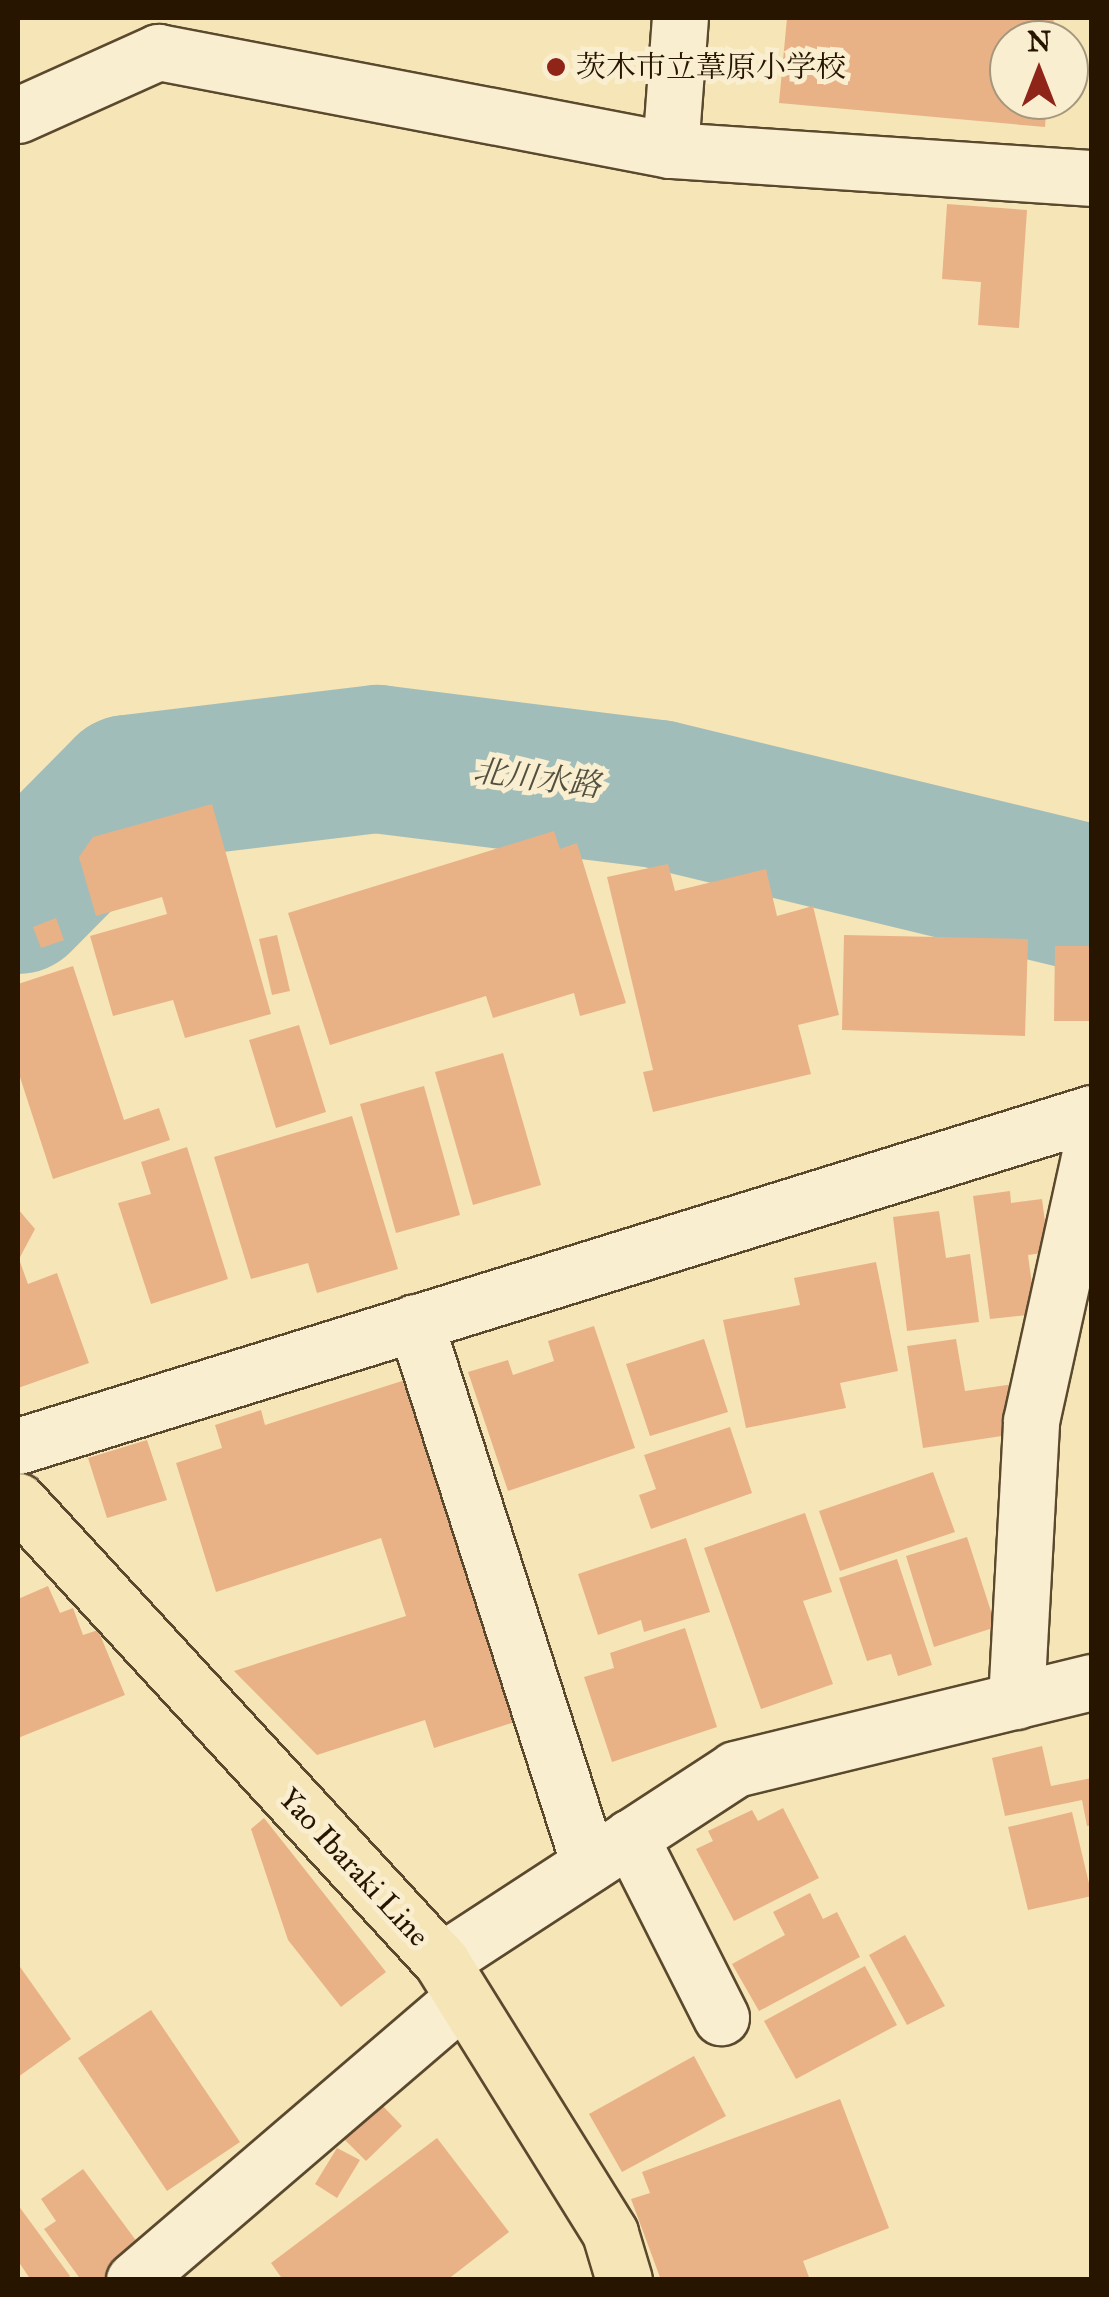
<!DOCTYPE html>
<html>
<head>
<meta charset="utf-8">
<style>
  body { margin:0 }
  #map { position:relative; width:1109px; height:2297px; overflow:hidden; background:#f6e5b7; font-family:"IM FELL Great Primer","Noto Serif JP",serif }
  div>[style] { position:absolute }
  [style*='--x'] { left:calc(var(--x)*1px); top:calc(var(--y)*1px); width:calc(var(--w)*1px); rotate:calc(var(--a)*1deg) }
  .river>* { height:148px; margin:-74px; padding:0 74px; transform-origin:74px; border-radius:74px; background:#a1bdb9 }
  .building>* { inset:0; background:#e9b286 }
  .roads { filter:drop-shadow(2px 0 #5b492e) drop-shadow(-2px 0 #5b492e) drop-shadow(0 2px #5b492e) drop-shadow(0 -2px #5b492e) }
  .minor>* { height:55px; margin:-27.5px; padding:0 27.5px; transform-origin:27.5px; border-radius:27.5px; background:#f9eed0 }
  .major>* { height:55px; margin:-27.5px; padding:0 27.5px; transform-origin:27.5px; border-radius:27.5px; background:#f6e5b7 }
  .dots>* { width:28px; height:28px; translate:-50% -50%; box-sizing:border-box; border:5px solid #f9eed0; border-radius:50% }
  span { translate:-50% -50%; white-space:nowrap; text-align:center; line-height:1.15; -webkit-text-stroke:10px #f9eed0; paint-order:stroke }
  .poi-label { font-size:30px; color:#271500 }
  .left { translate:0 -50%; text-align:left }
  .street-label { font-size:30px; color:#271500 }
  .water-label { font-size:32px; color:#525041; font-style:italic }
  .frame { position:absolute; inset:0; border:20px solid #271500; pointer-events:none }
  .north { position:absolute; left:989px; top:20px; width:100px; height:100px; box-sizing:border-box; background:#f9eed0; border:2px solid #a5977d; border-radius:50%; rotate:0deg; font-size:28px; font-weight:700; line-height:40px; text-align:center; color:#271500 }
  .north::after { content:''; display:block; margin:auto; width:35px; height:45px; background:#8f2418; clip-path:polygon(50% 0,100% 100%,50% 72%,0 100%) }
</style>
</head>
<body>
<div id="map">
  <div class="river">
    <div style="--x:18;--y:900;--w:156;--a:-45.3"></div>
    <div style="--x:128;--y:789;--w:251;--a:-6.9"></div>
    <div style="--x:377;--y:759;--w:283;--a:7.1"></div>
    <div style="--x:658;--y:794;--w:447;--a:13.6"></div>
  </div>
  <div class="building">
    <div style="clip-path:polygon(787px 18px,1054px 18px,1052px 40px,1009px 40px,1009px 100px,1047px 100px,1045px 127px,779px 103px)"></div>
    <div style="clip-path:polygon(947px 204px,1027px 210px,1019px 328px,978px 325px,981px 282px,942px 279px)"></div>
    <div style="clip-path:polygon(212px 804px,271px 1014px,185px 1038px,173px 1000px,113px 1016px,90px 936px,167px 914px,162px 897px,96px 916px,79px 857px,93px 837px)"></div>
    <div style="clip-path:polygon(554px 831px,560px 849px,577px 843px,626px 1003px,580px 1016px,574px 993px,493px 1018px,486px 996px,330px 1045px,288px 913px)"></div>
    <div style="clip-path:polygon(668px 864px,675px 891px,766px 869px,777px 916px,813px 906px,839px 1015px,798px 1025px,811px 1074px,653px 1112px,643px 1072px,653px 1070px,607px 877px)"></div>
    <div style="clip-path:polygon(56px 918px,64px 940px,41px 948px,33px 927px)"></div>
    <div style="clip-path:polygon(277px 935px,290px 991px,272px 995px,259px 939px)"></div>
    <div style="clip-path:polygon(844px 935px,1028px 939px,1025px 1036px,842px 1030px)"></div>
    <div style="clip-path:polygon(1055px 946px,1092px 946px,1092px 1021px,1054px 1021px)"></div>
    <div style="clip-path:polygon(73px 966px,124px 1120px,159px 1108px,170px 1140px,53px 1179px,18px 1071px,18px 984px)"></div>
    <div style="clip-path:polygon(299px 1025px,326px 1112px,276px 1128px,249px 1040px)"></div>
    <div style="clip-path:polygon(503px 1053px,541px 1185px,473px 1205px,435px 1072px)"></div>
    <div style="clip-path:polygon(424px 1086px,460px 1215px,396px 1233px,360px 1104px)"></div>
    <div style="clip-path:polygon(352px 1116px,398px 1269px,317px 1293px,308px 1263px,251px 1279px,214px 1157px)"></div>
    <div style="clip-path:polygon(187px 1147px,228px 1279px,151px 1304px,118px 1203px,151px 1194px,141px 1162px)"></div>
    <div style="clip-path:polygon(1010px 1191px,1011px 1203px,1042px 1199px,1049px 1252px,1028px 1255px,1036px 1314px,990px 1319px,973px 1196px)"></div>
    <div style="clip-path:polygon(18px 1209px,35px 1229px,19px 1259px,28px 1284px,57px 1273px,89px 1363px,18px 1388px)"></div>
    <div style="clip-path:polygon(939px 1211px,946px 1258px,970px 1254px,979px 1322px,907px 1331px,893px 1217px)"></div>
    <div style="clip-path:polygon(876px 1262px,898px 1371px,840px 1383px,846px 1408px,746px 1428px,723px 1320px,800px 1305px,794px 1278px)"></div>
    <div style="clip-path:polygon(594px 1326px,635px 1448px,508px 1491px,468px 1372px,508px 1360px,513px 1375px,554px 1361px,548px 1341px)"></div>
    <div style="clip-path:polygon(704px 1339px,728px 1412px,650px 1436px,626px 1364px)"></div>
    <div style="clip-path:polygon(956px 1339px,965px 1391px,1014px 1384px,1022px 1433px,923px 1448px,907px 1346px)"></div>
    <div style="clip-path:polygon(405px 1380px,515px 1722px,434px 1748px,425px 1720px,317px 1755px,234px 1671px,406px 1616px,381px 1538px,216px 1592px,176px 1463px,222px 1448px,215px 1425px,261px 1410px,265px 1425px)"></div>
    <div style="clip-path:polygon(730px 1427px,752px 1493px,651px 1529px,639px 1495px,656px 1489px,644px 1455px)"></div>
    <div style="clip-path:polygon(147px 1440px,167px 1500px,107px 1518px,88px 1458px)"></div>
    <div style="clip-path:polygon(933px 1472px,955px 1532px,840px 1571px,819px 1511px)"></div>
    <div style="clip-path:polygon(805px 1513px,832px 1592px,803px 1601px,833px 1684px,761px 1709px,704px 1548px)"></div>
    <div style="clip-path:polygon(967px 1537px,996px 1627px,934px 1647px,906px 1556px)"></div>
    <div style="clip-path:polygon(686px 1538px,710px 1612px,644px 1632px,641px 1620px,598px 1635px,578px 1574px)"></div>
    <div style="clip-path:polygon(897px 1559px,932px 1665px,898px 1676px,891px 1654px,867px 1661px,839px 1578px)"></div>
    <div style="clip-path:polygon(48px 1586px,60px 1613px,73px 1608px,83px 1635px,98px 1630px,125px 1695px,18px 1738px,18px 1599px)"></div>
    <div style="clip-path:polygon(685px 1628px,717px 1727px,612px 1762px,584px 1677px,614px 1668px,610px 1653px)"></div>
    <div style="clip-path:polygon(1042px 1746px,1051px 1786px,1092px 1778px,1092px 1825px,1087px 1826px,1082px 1800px,1005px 1816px,992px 1758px)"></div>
    <div style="clip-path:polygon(783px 1808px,819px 1878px,734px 1921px,696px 1849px,713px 1841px,708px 1831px,752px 1810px,758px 1821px)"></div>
    <div style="clip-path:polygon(1072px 1812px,1092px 1896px,1028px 1910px,1008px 1827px)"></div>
    <div style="clip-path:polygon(264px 1818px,386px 1972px,341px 2007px,288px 1940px,251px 1829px)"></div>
    <div style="clip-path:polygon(810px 1893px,823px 1919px,837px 1912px,860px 1957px,759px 2011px,732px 1964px,785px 1935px,773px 1912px)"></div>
    <div style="clip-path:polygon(905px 1935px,945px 2006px,907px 2025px,869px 1955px)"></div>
    <div style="clip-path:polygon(18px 1964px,71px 2039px,18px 2077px)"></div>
    <div style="clip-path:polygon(865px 1966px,897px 2025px,796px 2079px,764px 2021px)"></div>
    <div style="clip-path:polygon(151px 2010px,240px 2142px,167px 2191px,78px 2058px)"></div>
    <div style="clip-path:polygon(694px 2056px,726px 2116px,622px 2172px,589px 2114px)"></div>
    <div style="clip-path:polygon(840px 2099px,889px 2228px,803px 2261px,810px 2280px,661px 2280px,631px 2199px,650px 2193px,642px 2172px)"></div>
    <div style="clip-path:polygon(380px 2103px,402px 2126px,366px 2161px,343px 2138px)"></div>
    <div style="clip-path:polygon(437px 2138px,509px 2232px,447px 2280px,283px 2280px,271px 2263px)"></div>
    <div style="clip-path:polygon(337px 2148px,360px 2160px,337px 2198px,315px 2184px)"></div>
    <div style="clip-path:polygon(83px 2169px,146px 2254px,111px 2280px,81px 2280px,44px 2229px,56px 2221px,41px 2199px)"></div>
    <div style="clip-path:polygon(18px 2205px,70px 2276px,65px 2280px,31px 2280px,18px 2261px)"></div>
  </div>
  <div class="roads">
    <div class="minor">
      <div style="--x:18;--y:115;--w:154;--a:-24.2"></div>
      <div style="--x:158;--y:52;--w:521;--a:10.84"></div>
      <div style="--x:670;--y:150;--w:132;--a:-85.7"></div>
      <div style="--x:670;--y:150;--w:423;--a:3.8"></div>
      <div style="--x:415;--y:1322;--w:569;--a:72.2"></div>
      <div style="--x:18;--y:1446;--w:1124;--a:-17.23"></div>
      <div style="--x:1016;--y:1701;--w:280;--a:-86.9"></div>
      <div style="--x:1031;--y:1421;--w:285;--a:-77.6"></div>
      <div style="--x:630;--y:1837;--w:202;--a:63.2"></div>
      <div style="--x:441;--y:1961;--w:351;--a:-33.1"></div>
      <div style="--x:735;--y:1769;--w:367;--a:-13.7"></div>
      <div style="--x:134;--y:2280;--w:433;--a:-40.6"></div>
    </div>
    <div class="major">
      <div style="--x:18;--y:1501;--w:625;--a:47.4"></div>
      <div style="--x:441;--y:1961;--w:320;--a:58.1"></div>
      <div style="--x:610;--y:2233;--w:49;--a:73.4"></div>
    </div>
  </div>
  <div class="dots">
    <div style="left:556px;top:67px;background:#8f2418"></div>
  </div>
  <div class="poi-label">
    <span class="left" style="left:576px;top:67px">茨木市立葦原小学校</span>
  </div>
  <div class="street-label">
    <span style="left:354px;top:1867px;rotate:47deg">Yao Ibaraki Line</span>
  </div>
  <div class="water-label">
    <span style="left:537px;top:779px;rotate:7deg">北川水路</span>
  </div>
  <div class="frame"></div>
  <div class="north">N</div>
</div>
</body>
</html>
